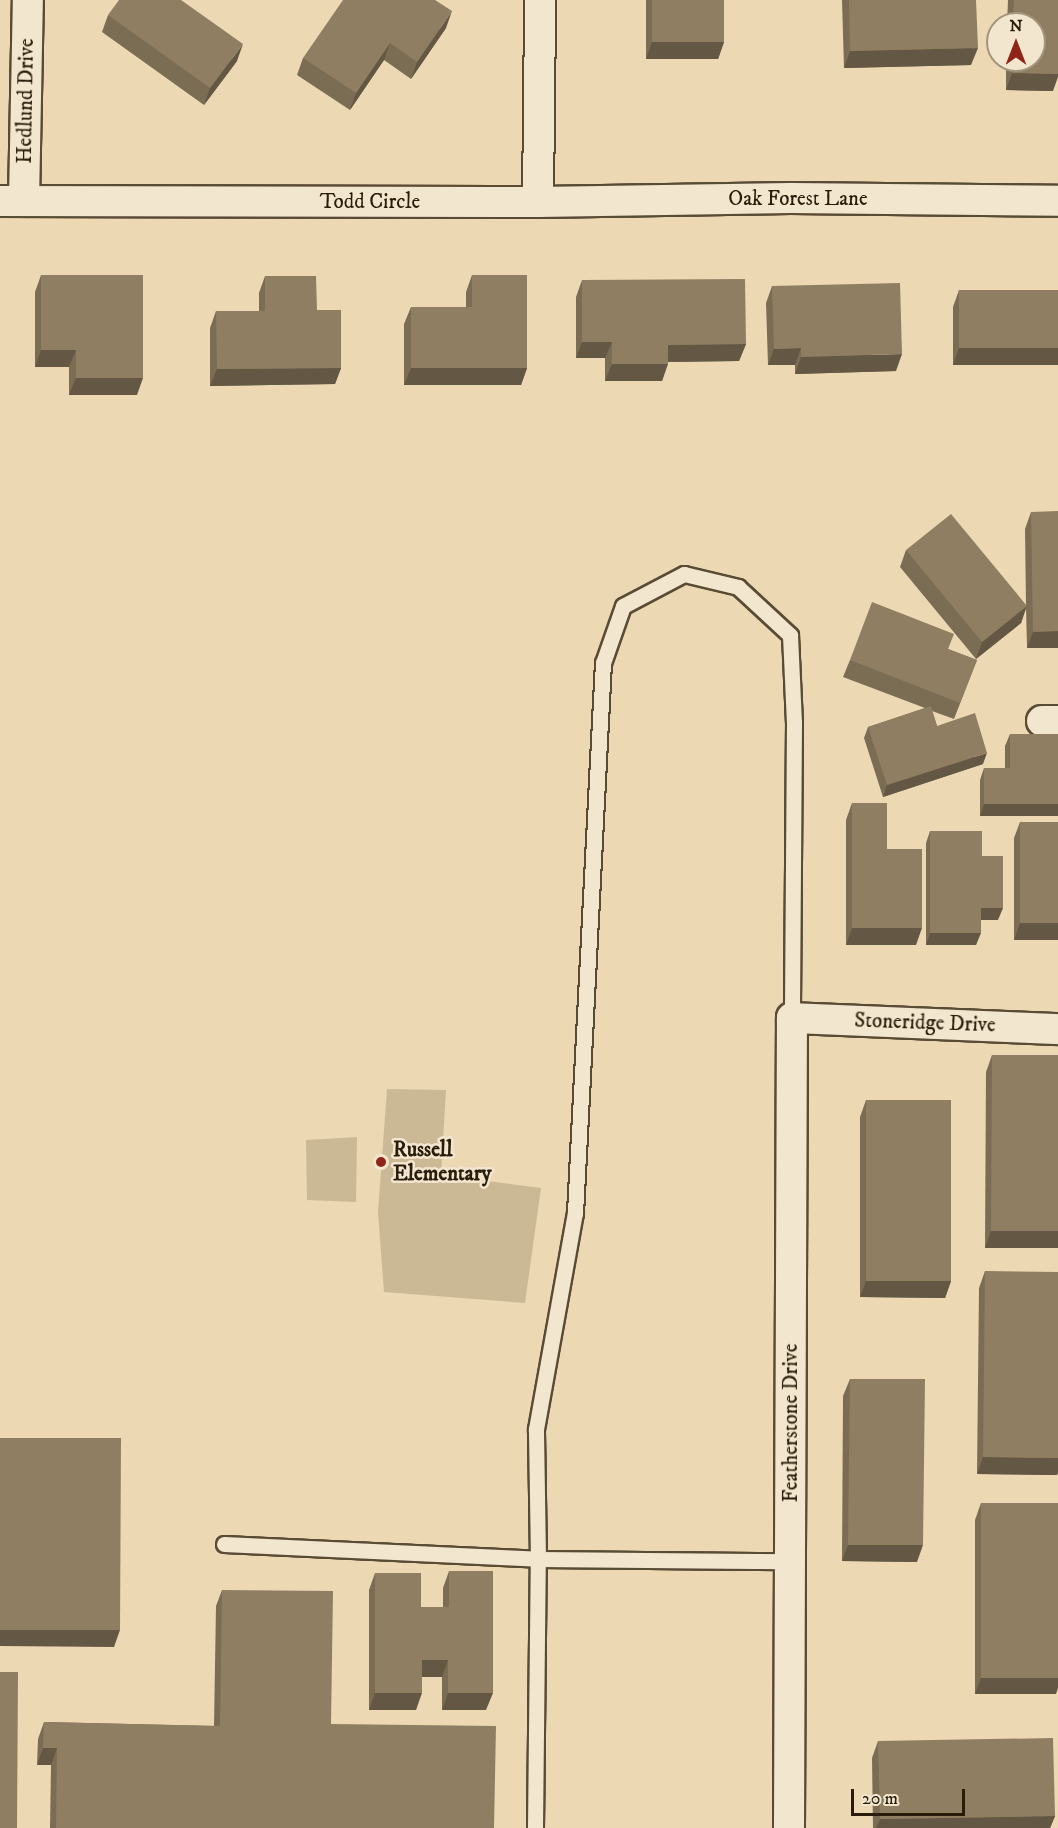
<!DOCTYPE html>
<html>
<head>
<meta charset="utf-8">
<style>
  body { margin:0 }
  #map { position:relative; width:1058px; height:1828px; overflow:hidden; background:#ecd9b3; font-family:"IM FELL DW Pica",serif }
  div>[style] { position:absolute }
  [style*='--x'] { left:calc(var(--x)*1px); top:calc(var(--y)*1px); width:calc(var(--w)*1px); rotate:calc(var(--a)*1deg) }
  .green>* { inset:0; background:#cbb996 }
  .roads { filter:drop-shadow(2px 0 #5a4b34) drop-shadow(-2px 0 #5a4b34) drop-shadow(0 2px #5a4b34) drop-shadow(0 -2px #5a4b34) }
  .service>* { height:15px; margin:-7.5px; padding:0 7.5px; transform-origin:7.5px; border-radius:7.5px; background:#f3e6ce }
  .minor>* { height:30px; margin:-15px; padding:0 15px; transform-origin:15px; border-radius:15px; background:#f3e6ce }
  .wall>* { inset:0; background:#7b6c54 }
  .shaded-wall>* { inset:0; background:#645845 }
  .building>* { inset:0; background:#8f7e62 }
  .dots>* { width:16px; height:16px; translate:-50% -50%; box-sizing:border-box; border:3px solid #f3e6ce; border-radius:50% }
  span { translate:-50% -50%; white-space:nowrap; text-align:center; line-height:1.15; -webkit-text-stroke:5px #f3e6ce; paint-order:stroke }
  .street-label { font-size:21px; color:#2a1c0a }
  .poi-label { font-size:21px; color:#2a1c0a; font-weight:700 }
  .left { translate:0 -50%; text-align:left }
  .north { position:absolute; left:986px; top:12px; width:60px; height:60px; box-sizing:border-box; background:#f3e6ce; border:2px solid #a39580; border-radius:50%; rotate:0deg; font-size:16px; font-weight:700; line-height:24px; text-align:center; color:#2a1c0a }
  .north::after { content:''; display:block; margin:auto; width:21px; height:27px; background:#8f2418; clip-path:polygon(50% 0,100% 100%,50% 72%,0 100%) }
  .scale { position:absolute; left:851px; top:1789px; width:114px; height:27px; box-sizing:border-box; border:3px solid #2a1c0a; border-top:0; padding-left:8px; font-size:18px; line-height:21px; white-space:nowrap; color:#2a1c0a; -webkit-text-stroke:4px #f3e6ce; paint-order:stroke }
</style>
</head>
<body>
<div id="map">
  <div class="green">
    <div style="clip-path:polygon(387px 1089px,446px 1090px,441px 1175px,541px 1188px,525px 1303px,384px 1292px,378px 1212px)"></div>
    <div style="clip-path:polygon(357px 1137px,356px 1202px,307px 1200px,306px 1140px)"></div>
  </div>
  <div class="roads">
    <div class="service">
      <div style="--x:224;--y:1544;--w:314;--a:2.7"></div>
      <div style="--x:538;--y:1559;--w:252;--a:0.5"></div>
      <div style="--x:535;--y:1828;--w:269;--a:-89.4"></div>
      <div style="--x:538;--y:1559;--w:130;--a:-90.9"></div>
      <div style="--x:536;--y:1429;--w:219;--a:-79.8"></div>
      <div style="--x:575;--y:1213;--w:551;--a:-87.09"></div>
      <div style="--x:603;--y:663;--w:60;--a:-70.7"></div>
      <div style="--x:623;--y:606;--w:69;--a:-27.7"></div>
      <div style="--x:684;--y:574;--w:56;--a:13.5"></div>
      <div style="--x:738;--y:587;--w:71;--a:42.7"></div>
      <div style="--x:790;--y:635;--w:87;--a:87.4"></div>
      <div style="--x:794;--y:722;--w:296;--a:90.4"></div>
    </div>
    <div class="minor">
      <div style="--x:0;--y:201;--w:538;--a:0.11"></div>
      <div style="--x:538;--y:202;--w:253;--a:-0.9"></div>
      <div style="--x:791;--y:198;--w:267;--a:0.6"></div>
      <div style="--x:24;--y:201;--w:201;--a:-88.9"></div>
      <div style="--x:538;--y:202;--w:202;--a:-89.4"></div>
      <div style="--x:1042;--y:721;--w:16;--a:0"></div>
      <div style="--x:789;--y:1828;--w:810;--a:-89.79"></div>
      <div style="--x:792;--y:1018;--w:266;--a:2.4"></div>
    </div>
  </div>
  <div class="wall">
    <div style="clip-path:polygon(646px 0,724px 0,724px 42px,718px 59px,646px 59px)"></div>
    <div style="clip-path:polygon(842px 0,976px 0,971px 65px,844px 68px)"></div>
    <div style="clip-path:polygon(1008px 0,1058px 0,1053px 91px,1006px 90px,1006px 60px,1034px 60px,1034px 24px,1007px 24px)"></div>
    <div style="clip-path:polygon(108px 15px,237px 61px,204px 105px,102px 32px)"></div>
    <div style="clip-path:polygon(446px 28px,411px 79px,384px 60px,350px 110px,297px 75px,303px 58px)"></div>
    <div style="clip-path:polygon(41px 275px,137px 395px,69px 395px,69px 367px,35px 367px,35px 292px)"></div>
    <div style="clip-path:polygon(472px 275px,527px 368px,521px 385px,404px 385px,404px 324px,411px 307px,466px 307px,466px 292px)"></div>
    <div style="clip-path:polygon(265px 276px,317px 310px,341px 368px,335px 384px,210px 386px,210px 328px,216px 311px,259px 311px,259px 293px)"></div>
    <div style="clip-path:polygon(582px 280px,746px 344px,739px 361px,668px 362px,662px 381px,605px 381px,605px 358px,576px 358px,576px 297px)"></div>
    <div style="clip-path:polygon(772px 286px,896px 371px,795px 374px,795px 365px,768px 365px,766px 303px)"></div>
    <div style="clip-path:polygon(959px 290px,1058px 365px,953px 365px,953px 307px)"></div>
    <div style="clip-path:polygon(1031px 512px,1058px 648px,1027px 648px,1026px 607px,1021px 623px,976px 659px,900px 567px,906px 550px,1026px 606px,1025px 529px)"></div>
    <div style="clip-path:polygon(948px 649px,977px 660px,954px 719px,932px 711px,937px 726px,983px 764px,883px 797px,864px 738px,868px 727px,925px 708px,843px 677px,850px 660px)"></div>
    <div style="clip-path:polygon(1010px 734px,1058px 816px,980px 816px,980px 780px,984px 768px,1005px 768px,1005px 746px)"></div>
    <div style="clip-path:polygon(852px 803px,916px 945px,846px 945px,846px 820px)"></div>
    <div style="clip-path:polygon(1020px 822px,1058px 940px,1014px 940px,1014px 838px)"></div>
    <div style="clip-path:polygon(930px 831px,982px 856px,998px 920px,981px 920px,976px 945px,926px 945px,926px 843px)"></div>
    <div style="clip-path:polygon(992px 1055px,1058px 1248px,985px 1248px,986px 1072px)"></div>
    <div style="clip-path:polygon(866px 1100px,951px 1281px,945px 1298px,860px 1297px,860px 1117px)"></div>
    <div style="clip-path:polygon(985px 1271px,1057px 1475px,977px 1474px,979px 1288px)"></div>
    <div style="clip-path:polygon(850px 1379px,917px 1562px,842px 1561px,843px 1396px)"></div>
    <div style="clip-path:polygon(981px 1503px,1056px 1694px,975px 1694px,975px 1520px)"></div>
    <div style="clip-path:polygon(449px 1571px,486px 1710px,442px 1710px,442px 1677px,422px 1677px,416px 1710px,369px 1710px,369px 1590px,375px 1573px,421px 1607px,443px 1607px,443px 1588px)"></div>
    <div style="clip-path:polygon(222px 1590px,331px 1724px,494px 1828px,50px 1828px,51px 1765px,37px 1765px,38px 1739px,44px 1722px,214px 1726px,216px 1606px)"></div>
    <div style="clip-path:polygon(878px 1741px,1055px 1816px,1050px 1828px,873px 1828px,872px 1758px)"></div>
  </div>
  <div class="shaded-wall">
    <div style="clip-path:polygon(452px 11px,446px 28px,411px 79px,417px 62px)"></div>
    <div style="clip-path:polygon(652px 42px,724px 42px,718px 59px,646px 59px)"></div>
    <div style="clip-path:polygon(390px 43px,384px 60px,350px 110px,356px 93px)"></div>
    <div style="clip-path:polygon(243px 44px,237px 61px,204px 105px,210px 88px)"></div>
    <div style="clip-path:polygon(978px 48px,971px 65px,844px 68px,850px 51px)"></div>
    <div style="clip-path:polygon(1012px 73px,1058px 74px,1058px 77px,1053px 91px,1006px 90px)"></div>
    <div style="clip-path:polygon(582px 342px,612px 342px,605px 358px,576px 358px)"></div>
    <div style="clip-path:polygon(746px 344px,739px 361px,662px 362px,668px 345px)"></div>
    <div style="clip-path:polygon(801px 348px,795px 365px,768px 365px,774px 349px)"></div>
    <div style="clip-path:polygon(959px 348px,1058px 348px,1058px 365px,953px 365px)"></div>
    <div style="clip-path:polygon(41px 350px,76px 350px,69px 367px,35px 367px)"></div>
    <div style="clip-path:polygon(902px 354px,896px 371px,795px 374px,801px 357px)"></div>
    <div style="clip-path:polygon(612px 364px,668px 364px,662px 381px,605px 381px)"></div>
    <div style="clip-path:polygon(341px 368px,335px 384px,210px 386px,217px 369px)"></div>
    <div style="clip-path:polygon(411px 368px,527px 368px,521px 385px,404px 385px)"></div>
    <div style="clip-path:polygon(76px 378px,143px 378px,137px 395px,69px 395px)"></div>
    <div style="clip-path:polygon(1027px 606px,1021px 623px,976px 659px,982px 642px)"></div>
    <div style="clip-path:polygon(1058px 631px,1058px 648px,1027px 648px,1033px 632px)"></div>
    <div style="clip-path:polygon(987px 753px,983px 764px,883px 797px,887px 785px)"></div>
    <div style="clip-path:polygon(984px 804px,1058px 804px,1058px 816px,980px 816px)"></div>
    <div style="clip-path:polygon(981px 908px,1003px 908px,998px 920px,976px 920px)"></div>
    <div style="clip-path:polygon(1020px 923px,1058px 923px,1058px 940px,1014px 940px)"></div>
    <div style="clip-path:polygon(852px 928px,922px 928px,916px 945px,846px 945px)"></div>
    <div style="clip-path:polygon(930px 933px,981px 933px,976px 945px,926px 945px)"></div>
    <div style="clip-path:polygon(991px 1231px,1058px 1231px,1058px 1248px,985px 1248px)"></div>
    <div style="clip-path:polygon(866px 1281px,951px 1281px,945px 1298px,860px 1297px)"></div>
    <div style="clip-path:polygon(983px 1457px,1058px 1458px,1058px 1473px,1057px 1475px,977px 1474px)"></div>
    <div style="clip-path:polygon(848px 1545px,923px 1545px,917px 1562px,842px 1561px)"></div>
    <div style="clip-path:polygon(0 1630px,120px 1630px,114px 1647px,0 1646px)"></div>
    <div style="clip-path:polygon(422px 1660px,448px 1660px,442px 1677px,416px 1677px)"></div>
    <div style="clip-path:polygon(981px 1678px,1058px 1678px,1058px 1688px,1056px 1694px,975px 1694px)"></div>
    <div style="clip-path:polygon(375px 1693px,422px 1693px,416px 1710px,369px 1710px)"></div>
    <div style="clip-path:polygon(448px 1693px,493px 1693px,486px 1710px,442px 1710px)"></div>
    <div style="clip-path:polygon(43px 1748px,57px 1748px,51px 1765px,37px 1765px)"></div>
    <div style="clip-path:polygon(1055px 1816px,1050px 1828px,876px 1828px,880px 1819px)"></div>
  </div>
  <div class="building">
    <div style="clip-path:polygon(119px 0,181px 0,243px 44px,210px 88px,108px 15px)"></div>
    <div style="clip-path:polygon(343px 0,435px 0,452px 11px,417px 62px,390px 43px,356px 93px,303px 58px)"></div>
    <div style="clip-path:polygon(652px 0,724px 0,724px 42px,652px 42px)"></div>
    <div style="clip-path:polygon(849px 0,976px 0,978px 48px,850px 51px)"></div>
    <div style="clip-path:polygon(1014px 0,1058px 0,1058px 74px,1012px 73px,1012px 60px,1034px 60px,1034px 24px,1013px 24px)"></div>
    <div style="clip-path:polygon(41px 275px,143px 275px,143px 378px,76px 378px,76px 350px,41px 350px)"></div>
    <div style="clip-path:polygon(472px 275px,527px 275px,527px 368px,411px 368px,411px 307px,472px 307px)"></div>
    <div style="clip-path:polygon(265px 276px,316px 276px,317px 310px,341px 310px,341px 368px,217px 369px,216px 311px,265px 311px)"></div>
    <div style="clip-path:polygon(745px 279px,746px 344px,668px 345px,668px 364px,612px 364px,612px 342px,582px 342px,582px 280px)"></div>
    <div style="clip-path:polygon(900px 283px,902px 354px,801px 357px,801px 348px,774px 349px,772px 286px)"></div>
    <div style="clip-path:polygon(959px 290px,1058px 290px,1058px 348px,959px 348px)"></div>
    <div style="clip-path:polygon(1058px 511px,1058px 631px,1033px 632px,1031px 512px)"></div>
    <div style="clip-path:polygon(951px 514px,1027px 606px,982px 642px,906px 550px)"></div>
    <div style="clip-path:polygon(872px 602px,954px 634px,948px 649px,977px 660px,960px 703px,850px 660px)"></div>
    <div style="clip-path:polygon(931px 706px,937px 726px,975px 713px,987px 753px,887px 785px,868px 727px)"></div>
    <div style="clip-path:polygon(1010px 734px,1058px 734px,1058px 804px,984px 804px,984px 768px,1010px 768px)"></div>
    <div style="clip-path:polygon(852px 803px,887px 803px,887px 849px,922px 849px,922px 928px,852px 928px)"></div>
    <div style="clip-path:polygon(1020px 822px,1058px 822px,1058px 923px,1020px 923px)"></div>
    <div style="clip-path:polygon(930px 831px,982px 831px,982px 856px,1003px 856px,1003px 908px,981px 908px,981px 933px,930px 933px)"></div>
    <div style="clip-path:polygon(992px 1055px,1058px 1055px,1058px 1231px,991px 1231px)"></div>
    <div style="clip-path:polygon(866px 1100px,951px 1100px,951px 1281px,866px 1281px)"></div>
    <div style="clip-path:polygon(985px 1271px,1058px 1272px,1058px 1458px,983px 1457px)"></div>
    <div style="clip-path:polygon(850px 1379px,925px 1379px,923px 1545px,848px 1545px)"></div>
    <div style="clip-path:polygon(0 1438px,121px 1438px,120px 1630px,0 1630px)"></div>
    <div style="clip-path:polygon(981px 1503px,1058px 1503px,1058px 1678px,981px 1678px)"></div>
    <div style="clip-path:polygon(449px 1571px,493px 1571px,493px 1693px,448px 1693px,448px 1660px,422px 1660px,422px 1693px,375px 1693px,375px 1573px,421px 1573px,421px 1607px,449px 1607px)"></div>
    <div style="clip-path:polygon(222px 1590px,333px 1591px,331px 1724px,496px 1726px,494px 1828px,56px 1828px,57px 1748px,43px 1748px,44px 1722px,220px 1726px)"></div>
    <div style="clip-path:polygon(0 1672px,18px 1672px,17px 1828px,0 1828px)"></div>
    <div style="clip-path:polygon(1053px 1738px,1055px 1816px,880px 1819px,878px 1741px)"></div>
  </div>
  <div class="dots">
    <div style="left:381px;top:1162px;background:#8f2418"></div>
  </div>
  <div class="street-label">
    <span style="left:26px;top:101px;rotate:-89deg">Hedlund Drive</span>
    <span style="left:798px;top:199px">Oak Forest Lane</span>
    <span style="left:370px;top:202px">Todd Circle</span>
    <span style="left:925px;top:1023px;rotate:2deg">Stoneridge Drive</span>
    <span style="left:791px;top:1423px;rotate:-90deg">Featherstone Drive</span>
  </div>
  <div class="poi-label">
    <span class="left" style="left:393px;top:1162px">Russell<br>Elementary</span>
  </div>
  <div class="north">N</div>
  <div class="scale">20 m</div>
</div>
</body>
</html>
